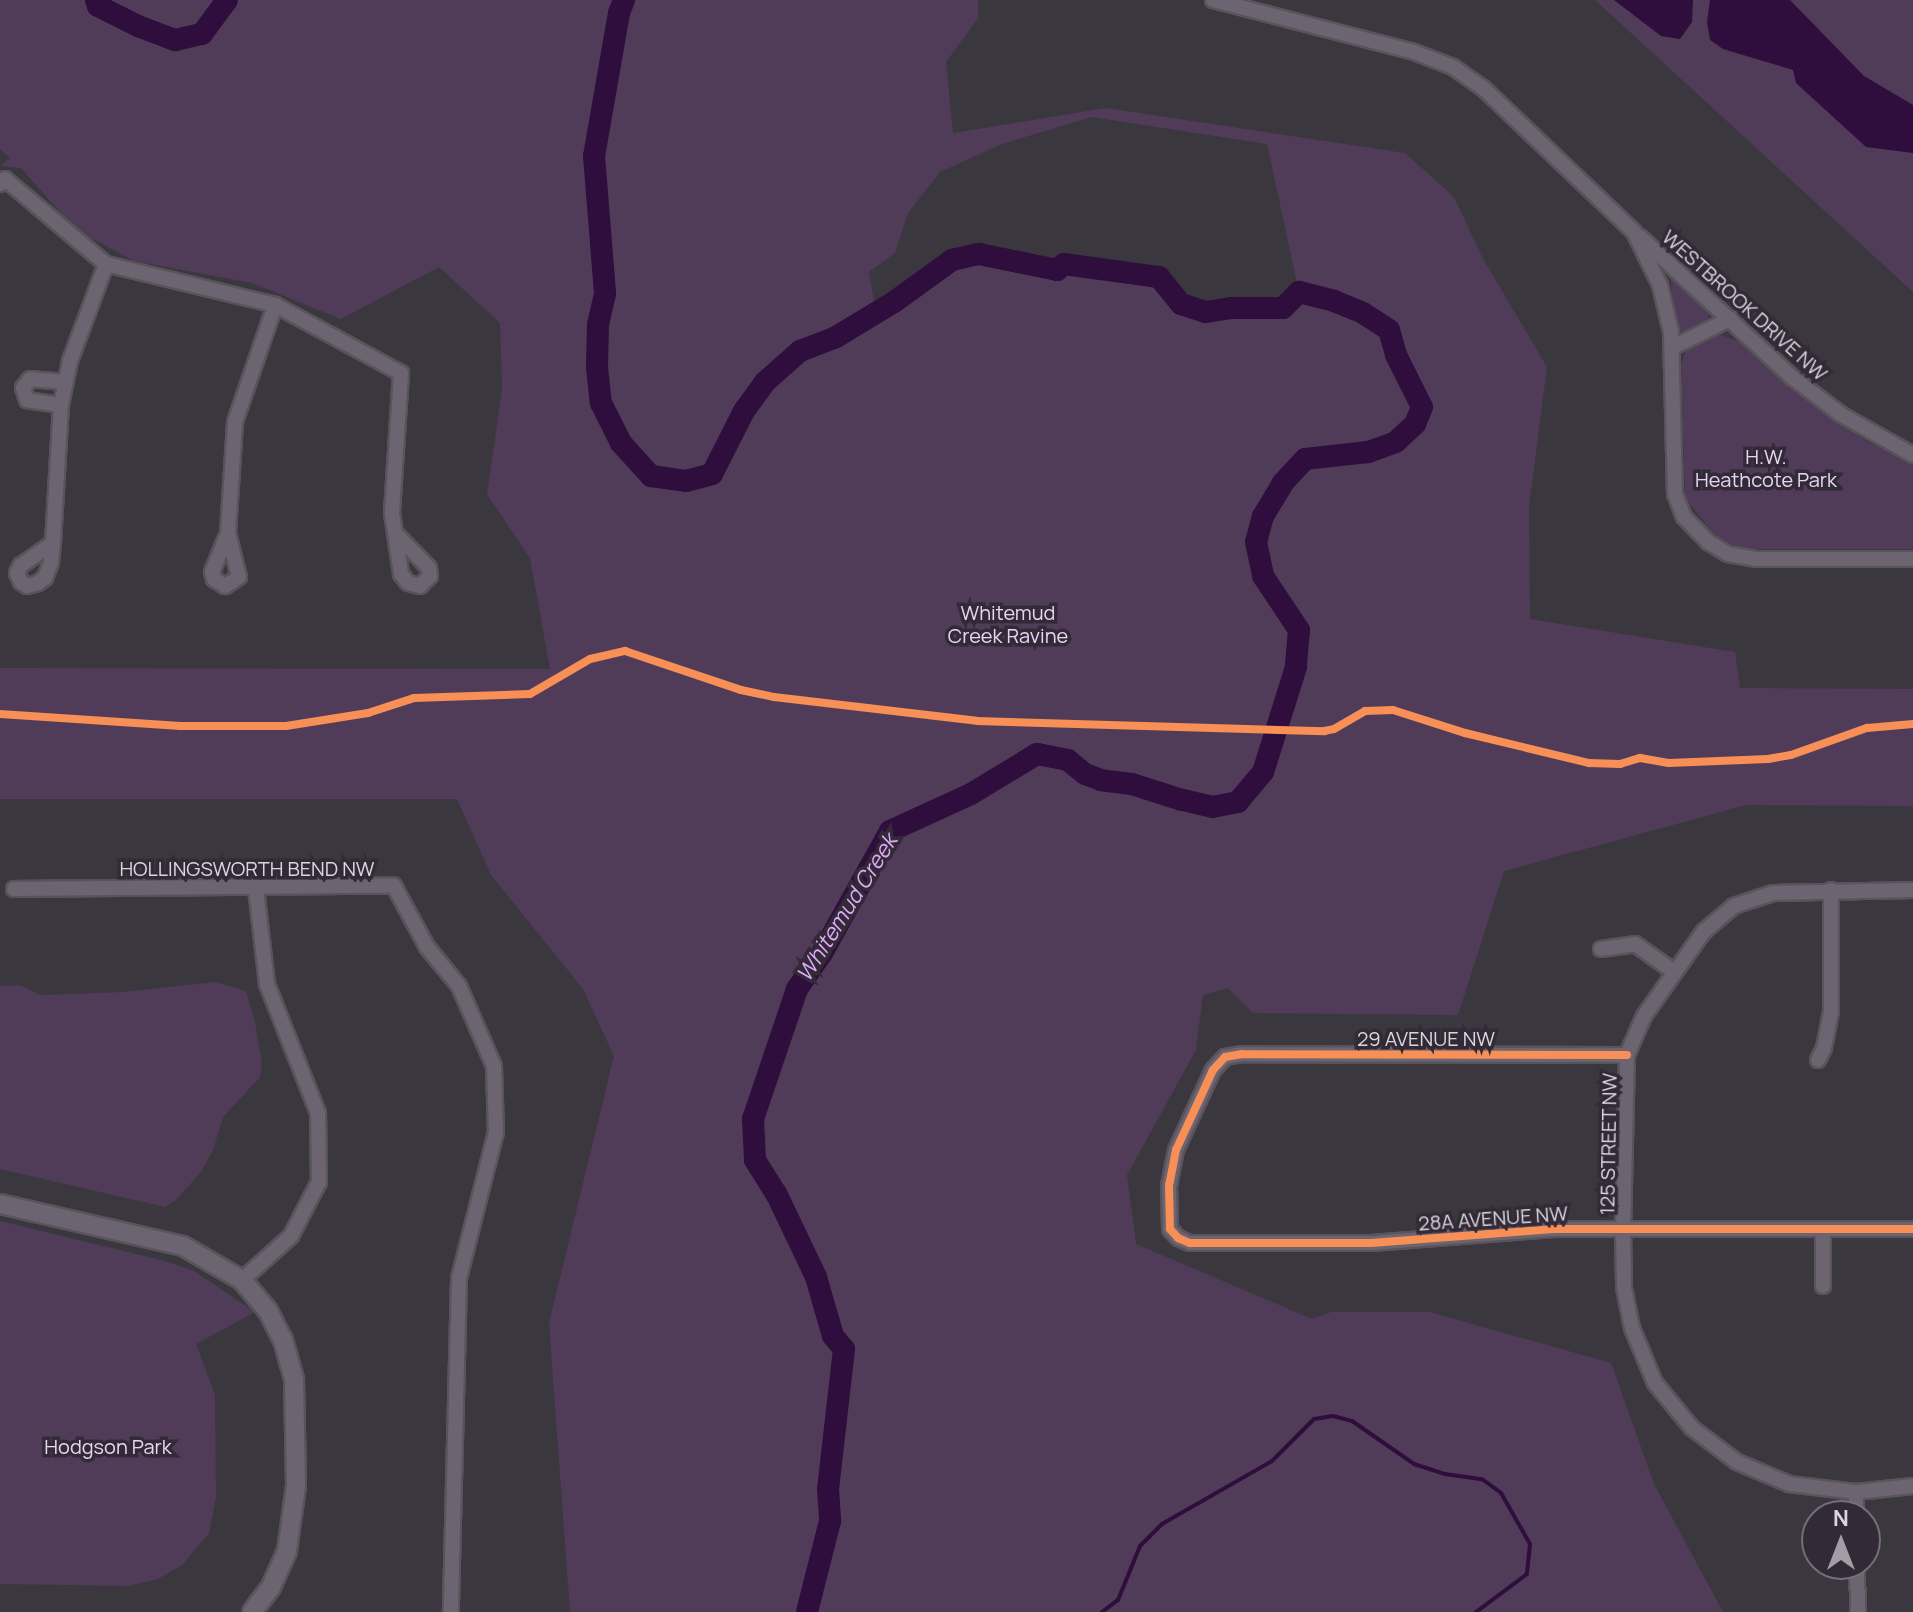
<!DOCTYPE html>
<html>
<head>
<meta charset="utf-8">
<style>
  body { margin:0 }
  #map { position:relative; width:1913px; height:1612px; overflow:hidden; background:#3b373e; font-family:Manrope,sans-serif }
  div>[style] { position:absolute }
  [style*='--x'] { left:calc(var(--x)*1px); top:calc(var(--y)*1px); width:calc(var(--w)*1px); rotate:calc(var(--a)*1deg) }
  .green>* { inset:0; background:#503c59 }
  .water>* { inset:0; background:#2f0d3c }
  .stream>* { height:4px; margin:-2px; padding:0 2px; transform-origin:2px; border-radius:2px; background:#2f0d3c }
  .river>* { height:22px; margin:-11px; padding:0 11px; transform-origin:11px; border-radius:11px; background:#2f0d3c }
  .roads { filter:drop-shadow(2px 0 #58545a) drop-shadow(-2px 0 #58545a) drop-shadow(0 2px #58545a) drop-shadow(0 -2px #58545a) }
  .minor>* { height:14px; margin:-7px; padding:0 7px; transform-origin:7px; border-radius:7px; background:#6d6472 }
  .tertiary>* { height:18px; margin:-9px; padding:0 9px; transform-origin:9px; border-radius:9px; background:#6d6472 }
  .cycleway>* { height:8px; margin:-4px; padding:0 4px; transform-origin:4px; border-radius:4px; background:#f78f57 }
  span { translate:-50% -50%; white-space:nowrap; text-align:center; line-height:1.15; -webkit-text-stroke:7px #322a36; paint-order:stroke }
  .street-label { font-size:20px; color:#dbd5dd }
  .park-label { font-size:20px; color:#ead4f5 }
  .water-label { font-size:22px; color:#e1a9fb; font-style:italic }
  .north { position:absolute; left:1801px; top:1500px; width:80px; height:80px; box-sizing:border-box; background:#322a36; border:2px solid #766e79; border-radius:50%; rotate:0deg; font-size:22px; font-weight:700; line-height:32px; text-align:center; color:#dbd5dd }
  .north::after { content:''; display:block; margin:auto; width:28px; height:36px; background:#a39ea5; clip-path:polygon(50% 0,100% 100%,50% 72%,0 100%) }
</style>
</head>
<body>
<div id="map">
  <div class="green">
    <div style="clip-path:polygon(evenodd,0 0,978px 0,978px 18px,946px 62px,953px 133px,1106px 108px,1405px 153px,1454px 197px,1482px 257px,1547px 367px,1529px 506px,1530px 619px,1735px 652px,1740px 688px,1913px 689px,1913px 806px,1746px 805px,1504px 871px,1458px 1015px,1253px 1013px,1228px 988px,1203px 995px,1196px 1050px,1127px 1175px,1136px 1244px,1312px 1319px,1331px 1312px,1429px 1312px,1611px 1363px,1654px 1484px,1723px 1612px,570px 1612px,549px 1323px,614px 1056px,583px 989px,491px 875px,457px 799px,0 799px,0 668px,550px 669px,530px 558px,487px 494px,502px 390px,500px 323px,439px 267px,341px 319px,252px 283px,134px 261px,76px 230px,21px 168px,0 166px,10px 158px,0 149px,0 0,1092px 117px,1267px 144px,1299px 292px,1283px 308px,1231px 308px,1206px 312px,1181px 304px,1159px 277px,1064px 264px,1057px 270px,979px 254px,952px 260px,876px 313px,869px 272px,895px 253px,908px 213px,940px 172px,1002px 144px,1092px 117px)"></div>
    <div style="clip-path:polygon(1595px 0,1913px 0,1913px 292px)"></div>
    <div style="clip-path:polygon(1670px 277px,1709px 313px,1708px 319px,1682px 332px,1677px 330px)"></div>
    <div style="clip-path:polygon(1718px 334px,1738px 341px,1769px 369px,1863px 439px,1913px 464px,1913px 549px,1743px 549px,1716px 537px,1685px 498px,1681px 364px,1686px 350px,1703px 336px)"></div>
    <div style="clip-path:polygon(215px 982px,246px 991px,255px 1022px,262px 1065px,260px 1077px,223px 1117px,213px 1150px,201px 1172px,176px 1200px,165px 1207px,0 1169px,0 986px,20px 985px,40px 995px,124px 992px)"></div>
    <div style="clip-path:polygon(0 1221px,165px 1261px,194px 1271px,255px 1312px,196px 1344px,215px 1395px,216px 1497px,209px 1533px,182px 1565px,158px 1579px,128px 1586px,0 1584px)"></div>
  </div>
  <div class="water">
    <div style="clip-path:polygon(1614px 0,1693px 0,1692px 22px,1680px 39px,1661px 36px)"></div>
    <div style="clip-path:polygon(1710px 0,1790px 0,1864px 76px,1913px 105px,1913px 153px,1866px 147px,1796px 83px,1793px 70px,1723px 49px,1710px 40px,1707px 22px)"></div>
  </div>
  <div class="stream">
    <div style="--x:1102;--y:1612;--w:20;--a:-37"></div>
    <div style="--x:1118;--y:1600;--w:58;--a:-67.8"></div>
    <div style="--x:1140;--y:1546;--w:31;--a:-45"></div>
    <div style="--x:1162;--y:1524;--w:127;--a:-29.8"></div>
    <div style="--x:1272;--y:1461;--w:59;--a:-45"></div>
    <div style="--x:1314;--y:1419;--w:19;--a:-9"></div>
    <div style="--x:1333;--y:1416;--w:20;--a:15"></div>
    <div style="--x:1352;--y:1421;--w:75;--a:34.7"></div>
    <div style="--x:1414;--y:1464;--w:33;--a:18"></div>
    <div style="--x:1445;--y:1474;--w:37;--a:8"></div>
    <div style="--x:1482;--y:1479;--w:24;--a:36"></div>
    <div style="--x:1501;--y:1493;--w:59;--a:60.4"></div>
    <div style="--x:1530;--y:1544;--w:30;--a:96"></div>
    <div style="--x:1527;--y:1574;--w:64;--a:143.3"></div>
  </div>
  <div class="river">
    <div style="--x:96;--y:0;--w:6;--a:72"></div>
    <div style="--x:98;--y:6;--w:45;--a:26.6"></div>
    <div style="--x:138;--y:26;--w:40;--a:21"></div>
    <div style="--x:175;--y:40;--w:28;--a:-13"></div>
    <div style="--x:202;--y:34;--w:42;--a:-53.7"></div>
    <div style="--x:624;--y:0;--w:14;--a:111"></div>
    <div style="--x:619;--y:13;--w:145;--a:99.9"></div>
    <div style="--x:594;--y:156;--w:138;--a:85.4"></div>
    <div style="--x:605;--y:294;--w:32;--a:103"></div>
    <div style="--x:598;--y:325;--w:42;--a:91.4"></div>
    <div style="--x:597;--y:367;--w:36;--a:84"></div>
    <div style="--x:601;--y:403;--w:45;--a:63.4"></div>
    <div style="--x:621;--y:443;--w:45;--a:47.7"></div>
    <div style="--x:651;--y:476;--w:35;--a:8"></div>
    <div style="--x:686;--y:481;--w:27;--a:-15"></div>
    <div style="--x:712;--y:474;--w:71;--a:-63.1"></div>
    <div style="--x:744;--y:411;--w:36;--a:-54"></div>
    <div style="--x:765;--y:382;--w:47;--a:-41.5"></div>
    <div style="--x:800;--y:351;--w:39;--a:-21"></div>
    <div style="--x:836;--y:337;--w:68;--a:-31.1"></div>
    <div style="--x:894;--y:302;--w:72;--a:-35.9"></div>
    <div style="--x:952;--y:260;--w:28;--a:-13"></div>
    <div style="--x:979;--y:254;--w:80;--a:11.6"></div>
    <div style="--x:1057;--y:270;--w:9;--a:-41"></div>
    <div style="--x:1064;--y:264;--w:96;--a:7.8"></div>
    <div style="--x:1159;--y:277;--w:35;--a:51"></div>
    <div style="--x:1181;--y:304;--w:26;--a:18"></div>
    <div style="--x:1206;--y:312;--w:25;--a:-9"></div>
    <div style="--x:1231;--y:308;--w:52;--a:0"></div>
    <div style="--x:1283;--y:308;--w:23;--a:-45"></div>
    <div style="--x:1299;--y:292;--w:36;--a:14"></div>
    <div style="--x:1334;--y:301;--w:31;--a:22"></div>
    <div style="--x:1363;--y:313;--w:31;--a:33"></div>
    <div style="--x:1389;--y:330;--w:26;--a:74"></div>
    <div style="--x:1396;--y:355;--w:58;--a:63.4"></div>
    <div style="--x:1422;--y:407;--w:18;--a:112"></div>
    <div style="--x:1415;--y:424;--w:26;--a:137"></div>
    <div style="--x:1396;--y:442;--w:30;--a:160"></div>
    <div style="--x:1368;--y:452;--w:63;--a:173.7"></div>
    <div style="--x:1305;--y:459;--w:33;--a:133"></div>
    <div style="--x:1283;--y:483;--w:39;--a:121"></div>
    <div style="--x:1263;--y:516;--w:27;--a:105"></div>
    <div style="--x:1256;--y:542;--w:35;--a:78"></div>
    <div style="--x:1263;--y:576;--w:65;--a:56.3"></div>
    <div style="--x:1299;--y:630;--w:37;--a:95"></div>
    <div style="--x:1296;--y:667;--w:110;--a:107.4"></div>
    <div style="--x:1263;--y:772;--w:39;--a:130"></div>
    <div style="--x:1238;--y:802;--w:25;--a:169"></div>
    <div style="--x:1213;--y:807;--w:32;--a:-167"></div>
    <div style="--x:1182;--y:800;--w:52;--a:-162.3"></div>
    <div style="--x:1132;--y:784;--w:31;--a:-173"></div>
    <div style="--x:1101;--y:780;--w:17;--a:-159"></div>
    <div style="--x:1085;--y:774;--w:22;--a:-141"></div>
    <div style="--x:1068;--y:760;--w:32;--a:-169"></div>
    <div style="--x:1037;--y:754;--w:77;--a:148.8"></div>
    <div style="--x:971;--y:794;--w:89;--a:155.4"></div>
    <div style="--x:890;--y:831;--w:140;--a:119.1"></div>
    <div style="--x:822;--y:953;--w:44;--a:124.8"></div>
    <div style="--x:797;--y:989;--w:137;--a:108.7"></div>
    <div style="--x:753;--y:1119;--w:41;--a:87.2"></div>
    <div style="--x:755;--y:1160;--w:39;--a:58"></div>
    <div style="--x:776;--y:1193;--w:93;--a:64.5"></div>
    <div style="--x:816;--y:1277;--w:61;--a:73.9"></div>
    <div style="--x:833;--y:1336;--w:17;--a:50"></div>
    <div style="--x:844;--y:1349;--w:141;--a:96.5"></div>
    <div style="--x:828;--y:1489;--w:32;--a:86"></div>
    <div style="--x:830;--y:1521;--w:94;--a:104.2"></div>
  </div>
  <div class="roads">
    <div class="minor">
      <div style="--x:1213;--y:0;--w:208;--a:14.5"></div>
      <div style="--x:1414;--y:52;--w:42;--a:21"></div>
      <div style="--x:1453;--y:67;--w:37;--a:35"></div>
      <div style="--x:1483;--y:88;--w:209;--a:43.6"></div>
      <div style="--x:1634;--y:232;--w:59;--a:63.9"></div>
      <div style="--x:1660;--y:285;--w:48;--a:76.8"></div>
      <div style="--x:1671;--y:332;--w:162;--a:88.6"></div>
      <div style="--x:1675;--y:494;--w:25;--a:69"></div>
      <div style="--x:1684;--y:517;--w:35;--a:46"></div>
      <div style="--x:1708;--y:542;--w:23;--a:31"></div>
      <div style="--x:1728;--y:554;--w:29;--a:10"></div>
      <div style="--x:1757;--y:559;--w:156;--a:0"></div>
      <div style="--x:0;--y:184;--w:7;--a:-45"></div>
      <div style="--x:5;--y:179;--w:132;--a:40.1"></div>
      <div style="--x:106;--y:264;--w:174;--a:13.6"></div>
      <div style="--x:275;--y:305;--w:143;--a:28.4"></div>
      <div style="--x:401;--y:373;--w:140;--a:93.7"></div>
      <div style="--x:392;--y:513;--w:62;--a:81.6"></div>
      <div style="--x:401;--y:574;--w:11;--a:52"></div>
      <div style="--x:408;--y:583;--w:12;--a:14"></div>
      <div style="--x:420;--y:586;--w:14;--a:-45"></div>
      <div style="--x:430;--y:576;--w:8;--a:-97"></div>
      <div style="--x:429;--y:568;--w:49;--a:-134.2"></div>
      <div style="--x:1640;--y:237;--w:208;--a:42.7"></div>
      <div style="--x:1793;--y:378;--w:61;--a:37.1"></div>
      <div style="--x:1842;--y:415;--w:81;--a:29.4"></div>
      <div style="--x:1673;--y:347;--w:64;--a:-26.2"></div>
      <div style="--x:61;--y:405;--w:34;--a:-172"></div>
      <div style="--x:27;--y:400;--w:13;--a:-108"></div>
      <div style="--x:23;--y:388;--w:11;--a:-52"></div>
      <div style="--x:30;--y:379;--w:35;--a:5"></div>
      <div style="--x:228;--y:533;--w:45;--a:76"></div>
      <div style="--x:239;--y:577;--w:17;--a:147"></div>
      <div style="--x:225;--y:586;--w:13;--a:-148"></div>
      <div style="--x:214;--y:579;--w:7;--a:-106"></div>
      <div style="--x:212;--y:572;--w:42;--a:-67.7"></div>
      <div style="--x:228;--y:533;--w:111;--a:-86.4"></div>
      <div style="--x:235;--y:422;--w:124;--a:-71.1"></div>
      <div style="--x:53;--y:543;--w:39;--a:145"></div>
      <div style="--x:21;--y:565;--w:9;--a:117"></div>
      <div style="--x:17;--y:573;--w:10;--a:66"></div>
      <div style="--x:21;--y:582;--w:7;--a:34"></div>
      <div style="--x:27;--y:586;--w:11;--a:-15"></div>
      <div style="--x:38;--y:583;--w:9;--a:-36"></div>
      <div style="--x:45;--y:578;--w:17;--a:-69"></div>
      <div style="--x:51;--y:562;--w:19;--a:-84"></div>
      <div style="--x:53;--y:543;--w:138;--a:-86.7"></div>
      <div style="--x:61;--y:405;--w:45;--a:-78.4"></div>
      <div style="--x:70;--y:361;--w:103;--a:-69.6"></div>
      <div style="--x:14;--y:889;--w:380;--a:-0.5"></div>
      <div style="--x:394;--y:886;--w:69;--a:61.6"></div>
      <div style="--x:427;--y:947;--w:50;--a:50.6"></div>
      <div style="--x:459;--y:986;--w:87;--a:66.4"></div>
      <div style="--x:494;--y:1066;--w:66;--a:88.3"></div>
      <div style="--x:496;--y:1132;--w:151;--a:104.2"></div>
      <div style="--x:459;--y:1278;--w:334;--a:91.4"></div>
      <div style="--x:1913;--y:890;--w:140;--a:178.8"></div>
      <div style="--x:1773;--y:893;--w:41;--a:161.6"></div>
      <div style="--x:1734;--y:906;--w:39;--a:140"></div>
      <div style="--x:1704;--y:931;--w:104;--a:125.2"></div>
      <div style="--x:1644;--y:1016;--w:43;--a:113.6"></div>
      <div style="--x:1627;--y:1055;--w:173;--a:91.3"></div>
      <div style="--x:1623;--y:1228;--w:60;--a:89"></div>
      <div style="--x:1624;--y:1288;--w:41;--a:78.7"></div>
      <div style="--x:1632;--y:1328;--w:60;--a:67.3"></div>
      <div style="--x:1655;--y:1383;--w:58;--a:50.6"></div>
      <div style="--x:1692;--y:1428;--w:56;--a:37.1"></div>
      <div style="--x:1737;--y:1462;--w:56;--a:22.9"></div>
      <div style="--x:1789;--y:1484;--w:67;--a:6.8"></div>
      <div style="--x:1856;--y:1492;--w:57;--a:-6"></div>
      <div style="--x:1601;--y:949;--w:34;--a:-8"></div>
      <div style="--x:1635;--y:944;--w:47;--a:35.4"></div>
      <div style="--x:1627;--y:1055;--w:385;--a:-179.9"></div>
      <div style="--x:1242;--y:1054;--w:17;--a:170"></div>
      <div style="--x:1225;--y:1057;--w:18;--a:133"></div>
      <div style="--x:1213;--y:1070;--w:88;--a:114.8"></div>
      <div style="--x:1176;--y:1150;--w:36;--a:101"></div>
      <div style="--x:1169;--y:1185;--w:44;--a:88.7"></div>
      <div style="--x:1170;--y:1229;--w:12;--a:48"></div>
      <div style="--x:1178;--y:1238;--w:13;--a:23"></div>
      <div style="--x:1190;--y:1243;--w:181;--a:0"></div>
      <div style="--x:1371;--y:1243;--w:183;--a:-4.4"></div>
      <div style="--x:1553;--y:1229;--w:360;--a:0"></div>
      <div style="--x:1818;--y:1060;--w:13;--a:-63"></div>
      <div style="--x:1824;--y:1048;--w:37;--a:-79"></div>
      <div style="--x:1831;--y:1012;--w:122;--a:-90"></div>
      <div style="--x:242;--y:1280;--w:66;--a:-41.9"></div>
      <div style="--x:291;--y:1236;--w:61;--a:-62.6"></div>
      <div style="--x:319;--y:1182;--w:69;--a:-90.8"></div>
      <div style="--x:318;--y:1113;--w:139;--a:-111.6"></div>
      <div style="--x:267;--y:984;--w:96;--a:-96.6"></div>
      <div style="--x:1823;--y:1286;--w:57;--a:-90"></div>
      <div style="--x:1856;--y:1492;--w:24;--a:90"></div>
      <div style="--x:1857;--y:1564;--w:48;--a:88.8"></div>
    </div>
    <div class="tertiary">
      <div style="--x:0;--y:1204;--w:188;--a:12.9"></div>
      <div style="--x:183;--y:1246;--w:68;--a:30"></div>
      <div style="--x:242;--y:1280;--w:40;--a:50"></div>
      <div style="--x:268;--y:1311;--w:33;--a:63"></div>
      <div style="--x:283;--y:1340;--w:41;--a:74.2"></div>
      <div style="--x:294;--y:1379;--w:107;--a:88.9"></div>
      <div style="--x:296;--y:1486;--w:66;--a:97.9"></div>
      <div style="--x:287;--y:1551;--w:39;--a:114"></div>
      <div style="--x:271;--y:1587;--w:31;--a:127"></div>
    </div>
  </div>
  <div class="cycleway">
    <div style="--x:0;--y:714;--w:181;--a:3.8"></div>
    <div style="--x:181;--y:726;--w:105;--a:0"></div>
    <div style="--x:286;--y:726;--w:83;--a:-9"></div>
    <div style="--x:368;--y:713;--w:48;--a:-18.1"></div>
    <div style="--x:414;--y:698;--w:116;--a:-2"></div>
    <div style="--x:530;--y:694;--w:69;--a:-30.3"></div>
    <div style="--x:590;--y:659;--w:36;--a:-13"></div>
    <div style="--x:625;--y:651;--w:122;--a:18.6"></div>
    <div style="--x:741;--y:690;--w:34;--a:12"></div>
    <div style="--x:774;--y:697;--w:204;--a:6.7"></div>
    <div style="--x:977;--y:721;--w:347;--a:1.7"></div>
    <div style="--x:1324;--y:731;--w:10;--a:-11"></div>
    <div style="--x:1334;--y:729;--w:36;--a:-30"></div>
    <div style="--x:1365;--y:711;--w:28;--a:-2"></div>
    <div style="--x:1393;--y:710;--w:76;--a:17.7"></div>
    <div style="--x:1465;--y:733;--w:128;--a:13.6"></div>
    <div style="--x:1589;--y:763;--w:31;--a:2"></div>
    <div style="--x:1620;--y:764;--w:21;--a:-17"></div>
    <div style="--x:1640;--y:758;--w:29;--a:10"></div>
    <div style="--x:1669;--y:763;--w:99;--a:-2.3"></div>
    <div style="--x:1768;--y:759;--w:23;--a:-10"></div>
    <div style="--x:1791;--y:755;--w:81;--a:-19.6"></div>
    <div style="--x:1867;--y:728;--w:46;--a:-5"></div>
    <div style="--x:1627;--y:1055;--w:385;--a:-179.9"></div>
    <div style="--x:1242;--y:1054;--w:17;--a:170"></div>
    <div style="--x:1225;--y:1057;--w:18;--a:133"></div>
    <div style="--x:1213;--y:1070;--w:88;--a:114.8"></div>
    <div style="--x:1176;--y:1150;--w:36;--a:101"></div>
    <div style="--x:1169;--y:1185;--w:44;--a:88.7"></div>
    <div style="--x:1170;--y:1229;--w:12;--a:48"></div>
    <div style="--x:1178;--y:1238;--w:13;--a:23"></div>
    <div style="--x:1190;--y:1243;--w:181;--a:0"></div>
    <div style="--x:1371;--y:1243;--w:183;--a:-4.4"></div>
    <div style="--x:1553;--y:1229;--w:360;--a:0"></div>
  </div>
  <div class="street-label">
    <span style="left:1745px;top:305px;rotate:42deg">WESTBROOK DRIVE NW</span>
    <span style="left:247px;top:868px">HOLLINGSWORTH BEND NW</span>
    <span style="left:1426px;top:1038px">29 AVENUE NW</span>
    <span style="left:1608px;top:1144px;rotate:-89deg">125 STREET NW</span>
    <span style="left:1493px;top:1218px;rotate:-4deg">28A AVENUE NW</span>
  </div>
  <div class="park-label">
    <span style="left:1766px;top:468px">H.W.<br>Heathcote Park</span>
    <span style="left:1008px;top:624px">Whitemud<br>Creek Ravine</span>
    <span style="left:108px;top:1446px">Hodgson Park</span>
  </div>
  <div class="water-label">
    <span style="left:847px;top:908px;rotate:-58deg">Whitemud Creek</span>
  </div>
  <div class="north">N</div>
</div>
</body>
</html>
